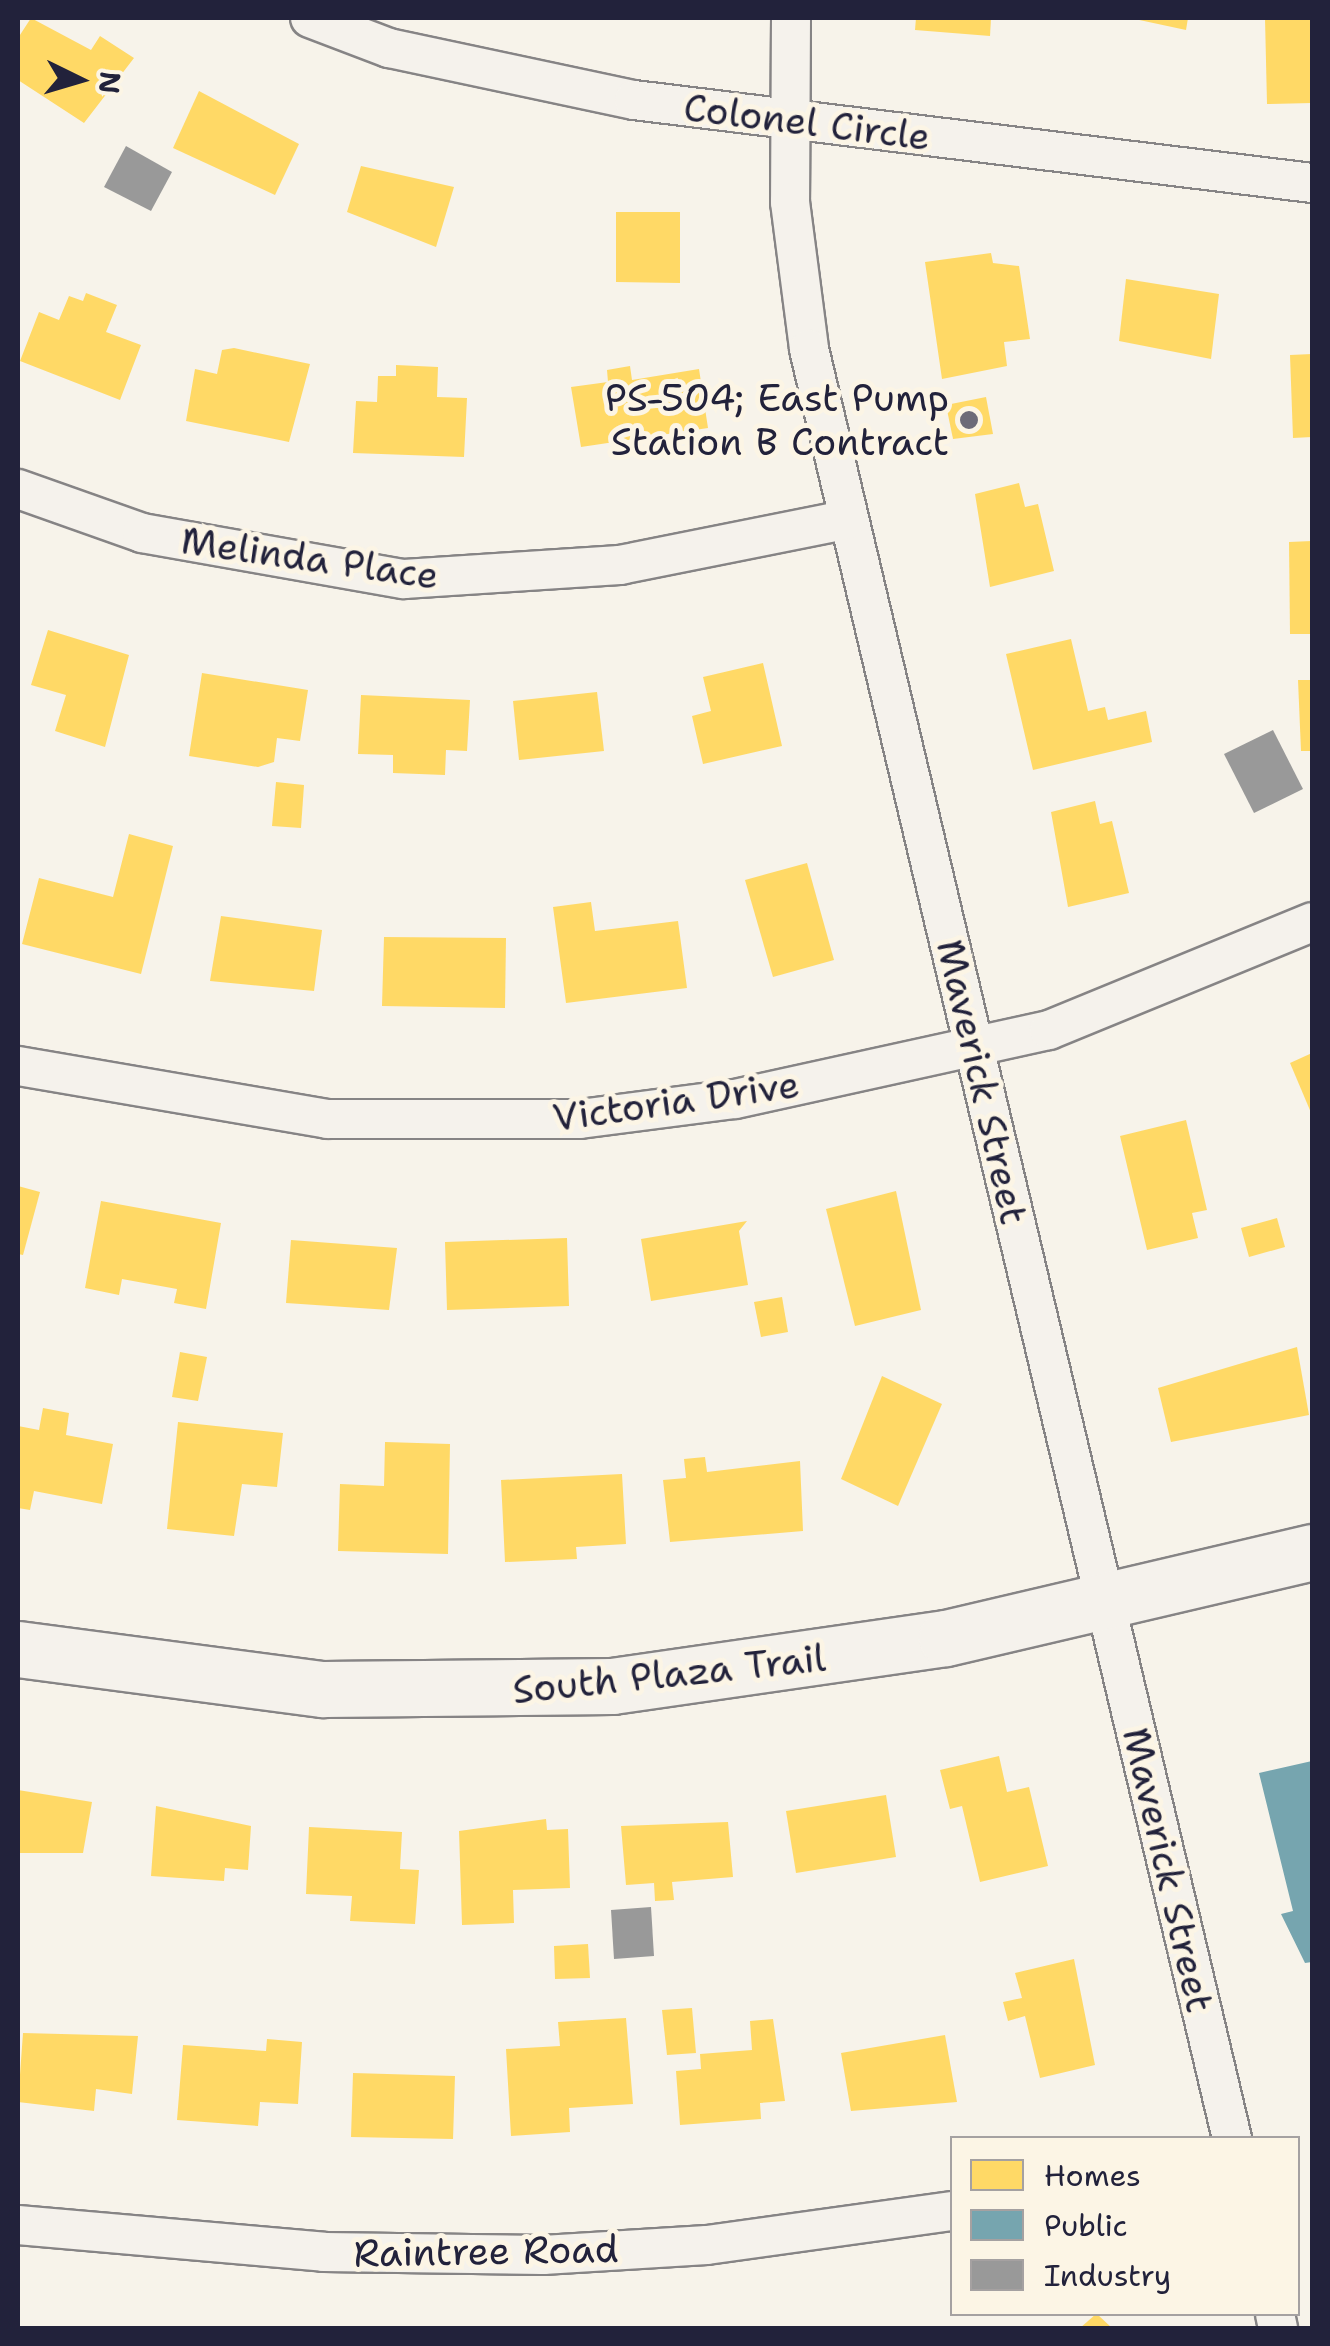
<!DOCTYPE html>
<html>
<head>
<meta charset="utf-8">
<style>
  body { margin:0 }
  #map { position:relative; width:1330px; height:2346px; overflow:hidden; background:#f7f3ea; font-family:"Shantell Sans",sans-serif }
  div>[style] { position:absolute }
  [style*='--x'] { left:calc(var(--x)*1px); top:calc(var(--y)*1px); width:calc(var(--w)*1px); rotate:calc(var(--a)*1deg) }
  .homes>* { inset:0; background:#ffd966 }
  .public>* { inset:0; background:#76a5af }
  .industry>* { inset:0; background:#999 }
  .roads { filter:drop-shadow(2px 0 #868485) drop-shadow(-2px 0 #868485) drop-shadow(0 2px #868485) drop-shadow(0 -2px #868485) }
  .minor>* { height:38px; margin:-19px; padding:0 19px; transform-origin:19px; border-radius:19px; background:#f5f2ec }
  .secondary>* { height:55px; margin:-27.5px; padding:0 27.5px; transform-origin:27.5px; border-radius:27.5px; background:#f5f2ec }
  .dots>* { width:28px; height:28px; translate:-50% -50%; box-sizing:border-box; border:5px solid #fcf5e5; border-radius:50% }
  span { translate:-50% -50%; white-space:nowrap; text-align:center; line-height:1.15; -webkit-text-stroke:10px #fcf5e5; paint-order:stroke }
  .street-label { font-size:38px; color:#22223b }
  .poi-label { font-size:38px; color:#22223b }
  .right { translate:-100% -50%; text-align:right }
  .frame { position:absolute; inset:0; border:20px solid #22223b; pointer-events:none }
  .legend { position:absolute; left:950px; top:2136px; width:350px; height:180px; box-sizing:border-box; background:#fcf5e5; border:2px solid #a5a1a1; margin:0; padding:12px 18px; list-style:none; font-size:30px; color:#22223b }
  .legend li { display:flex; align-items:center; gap:20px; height:50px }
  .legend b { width:50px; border:2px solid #a5a1a1 }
  .north { position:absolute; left:30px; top:30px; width:100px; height:100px; -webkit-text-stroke:8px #fcf5e5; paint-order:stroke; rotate:95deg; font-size:28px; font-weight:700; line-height:40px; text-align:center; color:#22223b }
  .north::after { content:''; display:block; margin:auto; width:35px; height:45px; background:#22223b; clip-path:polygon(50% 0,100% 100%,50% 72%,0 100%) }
</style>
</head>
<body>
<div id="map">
  <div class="homes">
    <div style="clip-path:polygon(31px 18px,91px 50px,100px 36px,134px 58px,84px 123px,18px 80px,18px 38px)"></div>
    <div style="clip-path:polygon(916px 18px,991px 18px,990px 36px,915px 30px)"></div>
    <div style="clip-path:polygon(1130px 18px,1188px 18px,1186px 30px)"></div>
    <div style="clip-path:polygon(1265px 18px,1312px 18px,1312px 103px,1267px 104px)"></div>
    <div style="clip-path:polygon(199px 91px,299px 144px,275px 195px,173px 148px)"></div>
    <div style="clip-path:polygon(361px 166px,454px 187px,436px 247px,347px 212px)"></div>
    <div style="clip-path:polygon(616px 212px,680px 212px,680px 283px,616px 282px)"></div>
    <div style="clip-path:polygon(991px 253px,993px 263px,1019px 266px,1030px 339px,1004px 342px,1007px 366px,942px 379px,925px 262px)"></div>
    <div style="clip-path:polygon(1126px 279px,1219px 294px,1211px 359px,1119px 341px)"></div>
    <div style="clip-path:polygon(86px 293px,117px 305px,106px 332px,141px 345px,120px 400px,20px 361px,39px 312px,59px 320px,69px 296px,83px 301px)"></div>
    <div style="clip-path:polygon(234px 348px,310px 364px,289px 442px,186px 421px,195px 369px,217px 374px,222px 350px)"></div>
    <div style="clip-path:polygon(1312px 354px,1312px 437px,1293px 438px,1290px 355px)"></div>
    <div style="clip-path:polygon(396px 365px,438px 367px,437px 397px,467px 398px,464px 457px,353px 453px,356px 401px,377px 402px,378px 376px,396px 376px)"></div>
    <div style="clip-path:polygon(630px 366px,632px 380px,699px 369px,708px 428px,581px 447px,571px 387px,608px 382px,607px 370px)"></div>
    <div style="clip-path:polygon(986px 397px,993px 434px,953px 439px,946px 405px)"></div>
    <div style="clip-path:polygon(1019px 483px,1025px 507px,1038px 504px,1054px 571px,990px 587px,975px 494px)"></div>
    <div style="clip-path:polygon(1312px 541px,1312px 634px,1290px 634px,1289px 542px)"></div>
    <div style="clip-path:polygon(48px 630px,129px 655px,105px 747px,55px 731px,66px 695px,31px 685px)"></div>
    <div style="clip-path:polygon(1071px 639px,1088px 711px,1105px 707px,1108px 720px,1146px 711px,1152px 742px,1033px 770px,1006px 654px)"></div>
    <div style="clip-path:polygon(763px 663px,782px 746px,703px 764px,692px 716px,711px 711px,703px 677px)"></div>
    <div style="clip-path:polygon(202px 673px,308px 690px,300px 741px,277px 738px,274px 762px,258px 767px,189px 756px)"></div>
    <div style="clip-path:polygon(1298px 680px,1312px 680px,1312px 751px,1301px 751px)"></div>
    <div style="clip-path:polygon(597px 692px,604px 751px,519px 760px,513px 701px)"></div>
    <div style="clip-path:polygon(361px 695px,470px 700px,467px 751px,446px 750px,445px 775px,393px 773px,393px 755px,358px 754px)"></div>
    <div style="clip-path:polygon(276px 782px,304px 785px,301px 828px,272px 826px)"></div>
    <div style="clip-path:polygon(1095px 801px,1100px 824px,1112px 821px,1129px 893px,1068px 907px,1051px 812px)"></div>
    <div style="clip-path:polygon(129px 834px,173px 846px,141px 974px,22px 944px,39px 878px,113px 897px)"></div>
    <div style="clip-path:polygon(807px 863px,834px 960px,773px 977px,745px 880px)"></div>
    <div style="clip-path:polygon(591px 902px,595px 931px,678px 921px,687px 988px,566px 1003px,553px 907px)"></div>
    <div style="clip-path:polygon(221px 916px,322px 930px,314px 991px,210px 981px)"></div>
    <div style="clip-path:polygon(384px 937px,506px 938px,505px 1008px,382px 1006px)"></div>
    <div style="clip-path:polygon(1312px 1053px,1312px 1115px,1290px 1063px)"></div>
    <div style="clip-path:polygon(1186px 1120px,1207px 1210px,1192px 1213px,1198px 1238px,1147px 1250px,1120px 1136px)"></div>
    <div style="clip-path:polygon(18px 1186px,40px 1192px,23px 1255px,18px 1254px)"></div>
    <div style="clip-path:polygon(896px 1191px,921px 1310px,855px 1326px,826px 1209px)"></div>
    <div style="clip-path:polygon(101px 1201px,221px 1223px,206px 1309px,174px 1303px,177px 1289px,122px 1279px,119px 1295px,85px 1288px)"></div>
    <div style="clip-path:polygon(1277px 1218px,1285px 1247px,1249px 1257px,1241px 1228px)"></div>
    <div style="clip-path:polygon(747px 1221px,739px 1231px,748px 1285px,651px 1301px,641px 1239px)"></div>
    <div style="clip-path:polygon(567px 1238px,569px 1306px,447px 1310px,445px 1242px)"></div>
    <div style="clip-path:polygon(291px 1240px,397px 1248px,389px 1310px,286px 1303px)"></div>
    <div style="clip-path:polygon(782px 1297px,788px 1332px,761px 1337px,754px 1302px)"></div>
    <div style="clip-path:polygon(1297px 1347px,1309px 1415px,1171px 1442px,1158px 1388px)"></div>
    <div style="clip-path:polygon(180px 1352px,207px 1357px,198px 1401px,172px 1397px)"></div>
    <div style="clip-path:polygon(882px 1376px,942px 1404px,898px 1506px,841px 1479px)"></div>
    <div style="clip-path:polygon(43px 1408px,69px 1413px,66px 1435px,113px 1444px,102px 1504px,34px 1491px,30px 1510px,18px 1508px,18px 1426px,39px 1430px)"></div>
    <div style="clip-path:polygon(178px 1422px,283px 1433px,277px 1487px,242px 1484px,234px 1536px,167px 1529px)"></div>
    <div style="clip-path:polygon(385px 1442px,450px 1444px,448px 1554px,338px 1551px,340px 1484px,384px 1486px)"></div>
    <div style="clip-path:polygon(705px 1457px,707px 1472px,800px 1461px,803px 1531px,670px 1542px,663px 1480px,686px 1478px,684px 1459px)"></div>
    <div style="clip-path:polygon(622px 1474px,626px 1544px,576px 1547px,577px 1559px,505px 1562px,501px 1480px)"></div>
    <div style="clip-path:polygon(999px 1756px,1007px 1792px,1029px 1787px,1048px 1866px,980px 1882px,962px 1806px,950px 1809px,940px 1770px)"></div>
    <div style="clip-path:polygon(18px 1790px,92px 1802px,83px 1853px,18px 1853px)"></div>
    <div style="clip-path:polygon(886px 1795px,896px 1857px,796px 1873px,786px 1811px)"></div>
    <div style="clip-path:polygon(156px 1806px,251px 1826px,248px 1870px,225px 1868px,224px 1881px,151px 1876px)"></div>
    <div style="clip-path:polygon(546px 1819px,547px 1830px,568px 1829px,570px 1888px,513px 1890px,514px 1923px,462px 1925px,459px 1831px)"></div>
    <div style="clip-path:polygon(728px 1822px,733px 1877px,672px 1882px,674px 1900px,655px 1901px,654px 1883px,626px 1885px,621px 1826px)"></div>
    <div style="clip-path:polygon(309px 1827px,402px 1832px,400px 1869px,419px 1870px,415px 1924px,350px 1921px,352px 1896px,306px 1894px)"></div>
    <div style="clip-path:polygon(588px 1944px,590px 1978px,555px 1979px,554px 1946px)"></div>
    <div style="clip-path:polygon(1074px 1959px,1095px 2065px,1040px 2078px,1025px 2016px,1008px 2021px,1003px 2002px,1022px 1998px,1015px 1973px)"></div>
    <div style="clip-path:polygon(692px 2008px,696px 2053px,667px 2055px,662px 2010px)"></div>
    <div style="clip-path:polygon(626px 2018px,633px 2104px,569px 2108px,570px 2132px,511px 2136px,506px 2049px,560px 2046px,558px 2022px)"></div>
    <div style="clip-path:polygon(773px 2019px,785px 2101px,760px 2103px,761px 2119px,680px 2125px,676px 2071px,701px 2069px,700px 2054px,752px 2050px,750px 2021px)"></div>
    <div style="clip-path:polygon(23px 2033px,138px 2036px,132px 2094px,96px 2089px,94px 2111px,18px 2102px)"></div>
    <div style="clip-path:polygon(945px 2035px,957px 2102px,851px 2111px,841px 2053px)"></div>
    <div style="clip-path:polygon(267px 2039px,302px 2042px,298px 2104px,260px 2102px,258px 2126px,177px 2120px,183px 2045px,266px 2051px)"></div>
    <div style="clip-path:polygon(353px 2073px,455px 2076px,453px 2139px,351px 2137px)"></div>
    <div style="clip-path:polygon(1097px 2314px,1112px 2328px,1080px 2328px,1096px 2314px)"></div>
  </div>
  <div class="public">
    <div style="clip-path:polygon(1312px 1761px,1312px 1962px,1305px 1963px,1281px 1914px,1293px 1911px,1259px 1773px)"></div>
  </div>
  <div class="industry">
    <div style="clip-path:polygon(126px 146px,172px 172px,151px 211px,104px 187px)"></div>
    <div style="clip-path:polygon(1273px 730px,1303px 789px,1254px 813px,1224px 754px)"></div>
    <div style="clip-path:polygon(651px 1907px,654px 1956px,614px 1959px,611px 1910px)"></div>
  </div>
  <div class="roads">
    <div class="minor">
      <div style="--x:310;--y:18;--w:85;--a:20.8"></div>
      <div style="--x:389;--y:48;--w:250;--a:12"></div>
      <div style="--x:634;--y:100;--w:683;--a:6.98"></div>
      <div style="--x:791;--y:18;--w:184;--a:90.3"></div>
      <div style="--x:790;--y:202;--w:148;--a:82.6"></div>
      <div style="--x:809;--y:349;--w:1838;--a:76.7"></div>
      <div style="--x:18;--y:489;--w:132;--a:19.5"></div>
      <div style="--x:142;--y:533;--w:266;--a:10"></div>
      <div style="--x:404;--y:579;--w:216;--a:-3.7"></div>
      <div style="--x:620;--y:565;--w:230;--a:-11.3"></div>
      <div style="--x:18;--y:1066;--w:314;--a:9.7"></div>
      <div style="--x:327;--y:1119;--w:253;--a:0"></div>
      <div style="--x:580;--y:1119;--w:156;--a:-7.4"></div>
      <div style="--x:735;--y:1099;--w:321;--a:-12.4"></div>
      <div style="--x:1049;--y:1030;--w:284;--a:-22.3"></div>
      <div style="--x:18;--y:2225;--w:307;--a:5"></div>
      <div style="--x:324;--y:2252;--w:219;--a:0.8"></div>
      <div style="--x:543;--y:2255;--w:164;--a:-3.5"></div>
      <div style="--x:707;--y:2245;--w:247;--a:-7.9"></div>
      <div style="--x:1275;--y:2314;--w:14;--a:78"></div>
    </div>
    <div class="secondary">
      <div style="--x:18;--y:1649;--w:308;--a:7.5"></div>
      <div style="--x:323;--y:1689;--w:289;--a:-0.6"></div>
      <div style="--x:612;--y:1686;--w:337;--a:-8.2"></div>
      <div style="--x:946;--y:1638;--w:376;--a:-13.2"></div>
    </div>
  </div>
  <div class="dots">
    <div style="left:969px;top:420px;background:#6d6b78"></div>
  </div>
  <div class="street-label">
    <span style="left:807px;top:122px;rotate:7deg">Colonel Circle</span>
    <span style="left:310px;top:558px;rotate:8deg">Melinda Place</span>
    <span style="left:982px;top:1082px;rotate:77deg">Maverick Street</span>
    <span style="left:676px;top:1101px;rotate:-8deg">Victoria Drive</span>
    <span style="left:669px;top:1674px;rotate:-6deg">South Plaza Trail</span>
    <span style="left:1168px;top:1870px;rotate:77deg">Maverick Street</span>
    <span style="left:486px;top:2251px;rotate:-1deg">Raintree Road</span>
  </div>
  <div class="poi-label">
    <span class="right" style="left:949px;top:420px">PS-504; East Pump<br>Station B Contract</span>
  </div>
  <div class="frame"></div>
  <ul class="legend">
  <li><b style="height:28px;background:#ffd966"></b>Homes</li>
  <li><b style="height:28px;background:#76a5af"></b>Public</li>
  <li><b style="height:28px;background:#999"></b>Industry</li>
  </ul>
  <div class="north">N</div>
</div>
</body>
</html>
